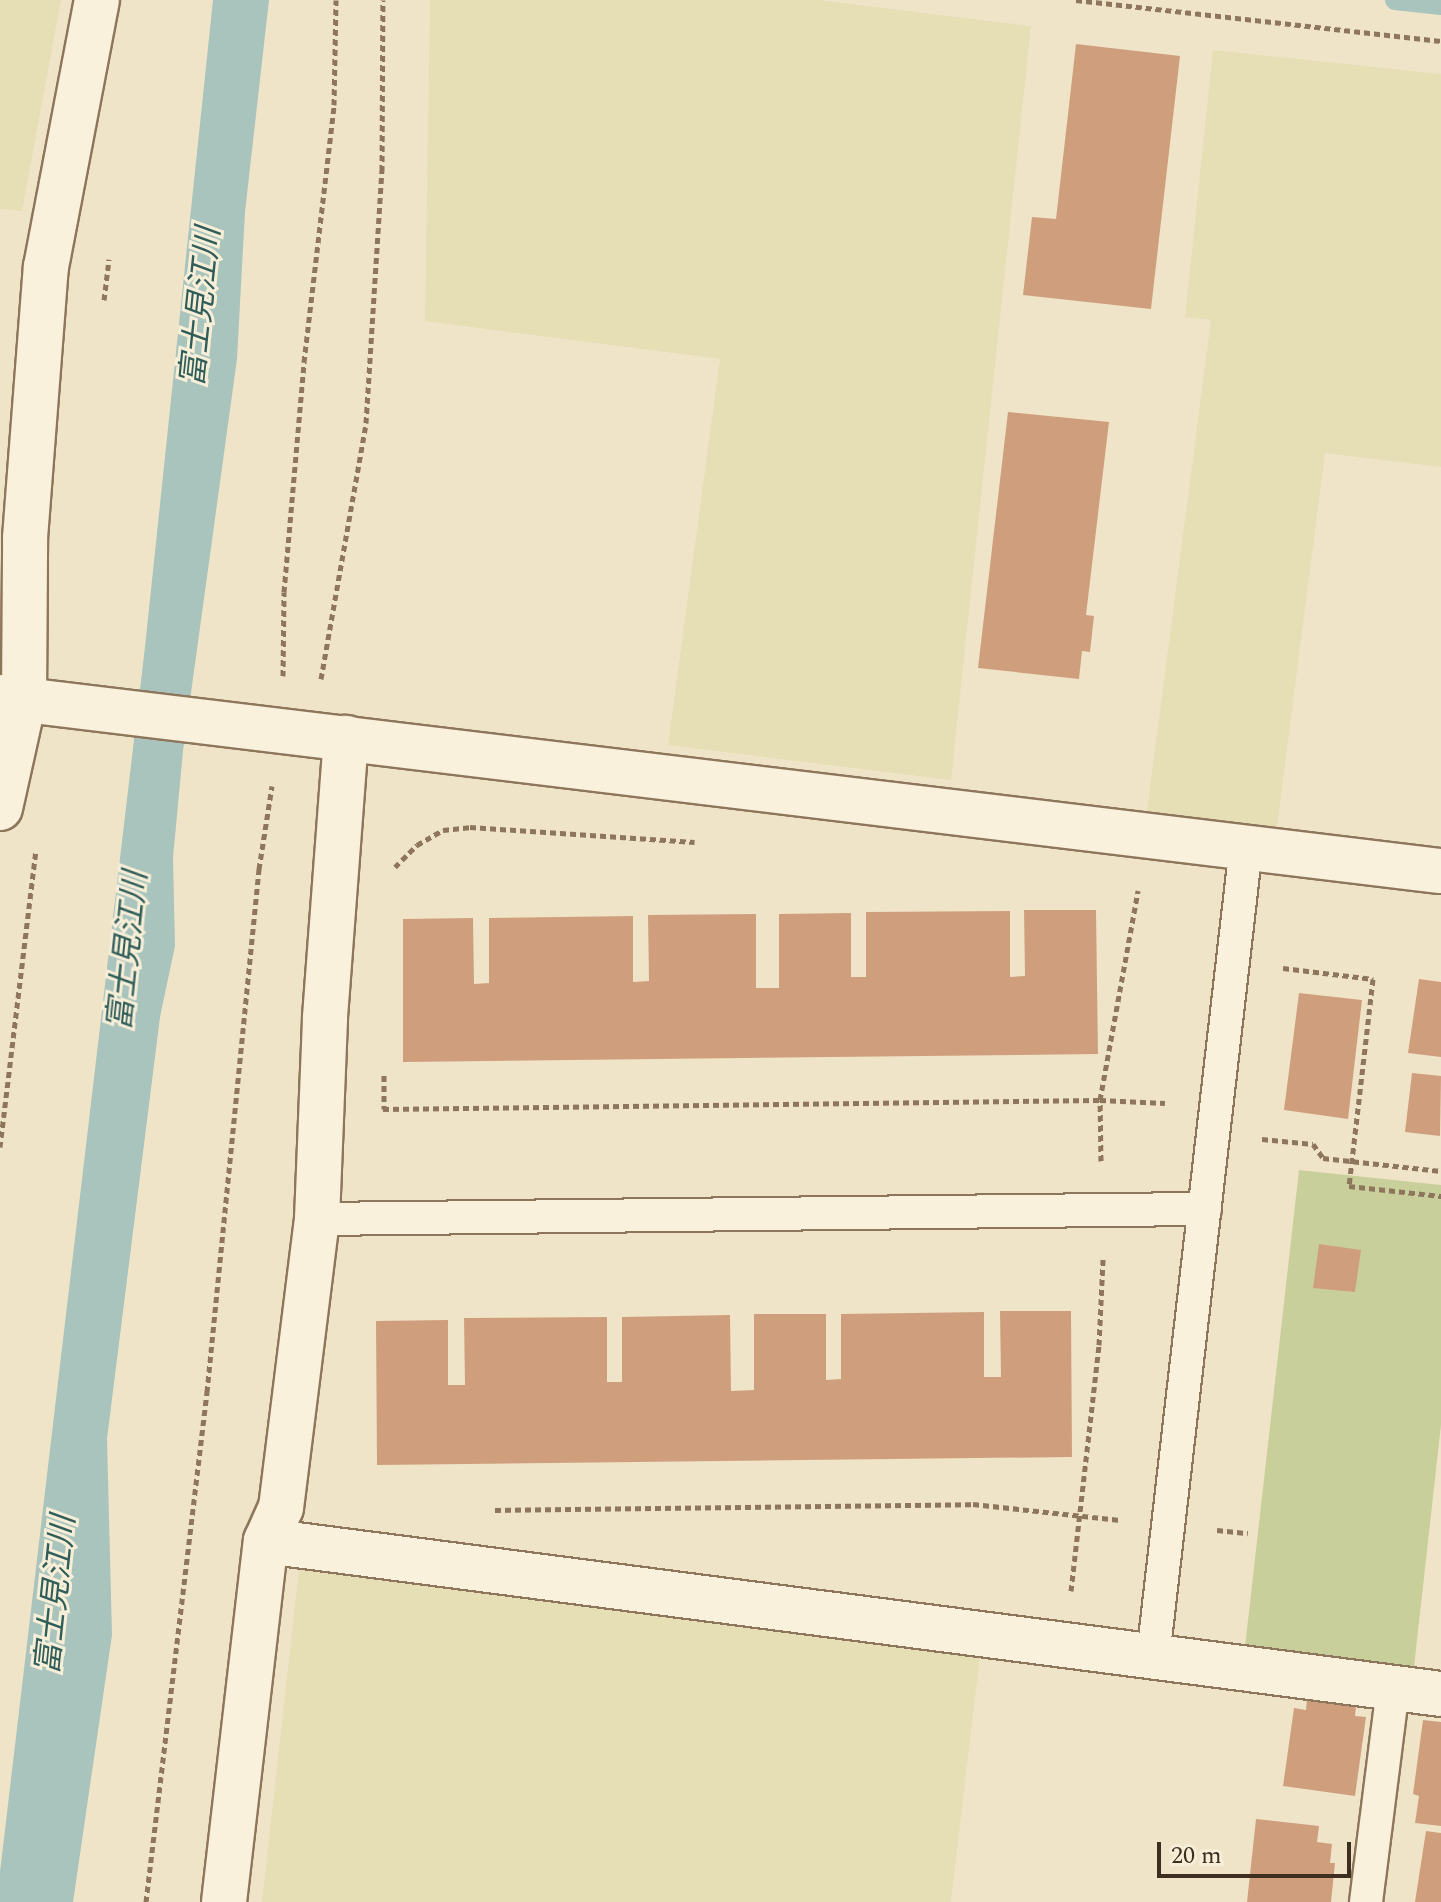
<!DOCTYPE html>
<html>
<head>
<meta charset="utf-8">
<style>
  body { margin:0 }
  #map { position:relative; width:1441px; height:1902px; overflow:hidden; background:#f0e4c8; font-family:Spectral,"Noto Sans JP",serif }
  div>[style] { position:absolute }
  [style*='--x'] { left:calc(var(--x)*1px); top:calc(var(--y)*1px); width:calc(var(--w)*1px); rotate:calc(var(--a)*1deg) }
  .farmland>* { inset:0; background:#e6deb5 }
  .green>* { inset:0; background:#c9cf9b }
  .water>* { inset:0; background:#a9c4bc }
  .stream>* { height:20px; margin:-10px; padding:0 10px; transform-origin:10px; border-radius:10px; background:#a9c4bc }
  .building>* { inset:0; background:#cf9f7d }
  .path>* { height:5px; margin-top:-2.5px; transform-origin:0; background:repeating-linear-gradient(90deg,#8d765c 0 6px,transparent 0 10px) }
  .roads { filter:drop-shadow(2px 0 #8d765c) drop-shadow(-2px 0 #8d765c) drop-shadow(0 2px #8d765c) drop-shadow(0 -2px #8d765c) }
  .lane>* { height:32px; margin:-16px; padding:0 16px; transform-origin:16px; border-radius:16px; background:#faf1dc }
  .street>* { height:44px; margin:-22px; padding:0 22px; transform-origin:22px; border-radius:22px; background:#faf1dc }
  span { translate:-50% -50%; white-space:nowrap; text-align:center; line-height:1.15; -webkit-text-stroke:6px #f7eed8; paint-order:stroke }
  .water-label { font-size:32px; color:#2f5d5a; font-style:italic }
  .scale { position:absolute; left:1157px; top:1842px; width:194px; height:36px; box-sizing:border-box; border:4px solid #3d2e20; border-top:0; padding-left:10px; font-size:24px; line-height:28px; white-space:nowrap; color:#3d2e20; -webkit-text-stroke:6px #f7eed8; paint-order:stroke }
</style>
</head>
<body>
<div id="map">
  <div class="farmland">
    <div style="clip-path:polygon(0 0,61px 0,22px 211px,0 209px)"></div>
    <div style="clip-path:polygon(430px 0,818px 0,1031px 26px,951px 780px,668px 745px,720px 359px,425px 321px)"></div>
    <div style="clip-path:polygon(1213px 50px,1441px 74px,1441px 467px,1325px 453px,1277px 827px,1147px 811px,1211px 320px,1185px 317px)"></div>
    <div style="clip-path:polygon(299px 1569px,980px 1656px,951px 1902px,262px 1902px)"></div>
  </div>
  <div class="green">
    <div style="clip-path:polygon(1299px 1170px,1441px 1185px,1441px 1425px,1414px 1667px,1245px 1647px)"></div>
  </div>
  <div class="water">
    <div style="clip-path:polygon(213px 0,269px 0,245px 212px,237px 359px,183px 751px,173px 858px,175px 946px,160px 1017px,107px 1439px,112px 1635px,73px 1902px,0 1902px,0 1872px,145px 647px)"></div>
  </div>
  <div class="stream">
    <div style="--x:1395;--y:0;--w:46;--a:6.2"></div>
  </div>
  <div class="building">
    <div style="clip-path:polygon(1076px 44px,1180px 56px,1151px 309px,1023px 295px,1032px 217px,1056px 219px)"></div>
    <div style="clip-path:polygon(1008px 412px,1109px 422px,1086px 615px,1094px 616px,1090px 652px,1082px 651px,1079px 679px,978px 668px)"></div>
    <div style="clip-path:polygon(1024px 910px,1096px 910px,1098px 1054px,403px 1062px,403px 919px,473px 918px,474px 984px,489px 983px,489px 918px,633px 916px,633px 982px,649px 981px,648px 915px,756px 914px,756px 988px,779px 988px,779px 914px,851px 913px,851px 977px,866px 977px,866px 912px,1010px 911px,1010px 977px,1025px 976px)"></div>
    <div style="clip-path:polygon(1419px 979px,1441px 982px,1441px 1057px,1408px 1053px)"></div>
    <div style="clip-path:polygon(1299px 993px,1362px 1000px,1348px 1119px,1284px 1110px)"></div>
    <div style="clip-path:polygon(1412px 1073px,1441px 1076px,1440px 1136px,1405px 1132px)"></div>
    <div style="clip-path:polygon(1319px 1244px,1361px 1250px,1355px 1292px,1313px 1288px)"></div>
    <div style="clip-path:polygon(1000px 1311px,1071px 1311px,1072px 1457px,377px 1465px,376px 1321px,448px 1320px,448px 1385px,465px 1385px,464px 1318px,607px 1317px,607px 1382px,622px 1382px,622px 1317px,730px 1315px,731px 1391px,754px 1390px,754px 1314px,826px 1314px,826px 1380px,841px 1379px,841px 1314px,984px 1312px,984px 1377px,1001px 1377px)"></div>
    <div style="clip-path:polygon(1307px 1699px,1356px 1706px,1355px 1716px,1366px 1717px,1355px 1796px,1283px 1786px,1294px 1708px,1306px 1710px)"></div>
    <div style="clip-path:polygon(1423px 1720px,1441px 1722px,1441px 1826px,1415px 1823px,1419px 1796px,1413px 1794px)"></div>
    <div style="clip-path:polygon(1256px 1819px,1319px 1826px,1317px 1842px,1332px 1844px,1330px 1863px,1335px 1863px,1331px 1902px,1247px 1902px)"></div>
    <div style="clip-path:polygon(1426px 1831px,1441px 1833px,1441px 1902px,1415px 1902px)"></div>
  </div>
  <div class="path">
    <div style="--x:1076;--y:0;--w:367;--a:6.4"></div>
    <div style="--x:104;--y:300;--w:41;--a:-83"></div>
    <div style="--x:283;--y:676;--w:84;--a:-89.3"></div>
    <div style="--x:284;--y:592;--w:231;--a:-85"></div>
    <div style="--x:304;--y:362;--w:259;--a:-83.3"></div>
    <div style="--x:334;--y:105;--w:105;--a:-88.9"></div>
    <div style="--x:321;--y:679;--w:260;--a:-80"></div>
    <div style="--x:366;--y:423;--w:253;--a:-86.4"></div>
    <div style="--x:382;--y:171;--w:171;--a:-89.7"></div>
    <div style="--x:395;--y:867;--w:31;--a:-45"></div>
    <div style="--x:417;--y:845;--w:30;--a:-30"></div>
    <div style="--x:443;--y:830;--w:27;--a:-6"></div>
    <div style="--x:470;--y:827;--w:225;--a:3.8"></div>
    <div style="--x:1283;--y:968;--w:91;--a:7"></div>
    <div style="--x:1373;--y:979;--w:208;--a:96.6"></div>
    <div style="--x:1349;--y:1186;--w:93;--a:6.2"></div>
    <div style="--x:384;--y:1075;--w:34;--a:90"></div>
    <div style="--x:383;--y:1109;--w:717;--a:-0.72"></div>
    <div style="--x:1100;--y:1100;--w:65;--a:2.6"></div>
    <div style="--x:1262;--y:1139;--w:51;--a:5.6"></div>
    <div style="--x:1313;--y:1144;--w:17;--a:54"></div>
    <div style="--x:1323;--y:1158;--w:119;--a:6.3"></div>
    <div style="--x:0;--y:1147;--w:299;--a:-83.1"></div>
    <div style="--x:1101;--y:1161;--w:61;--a:-90.9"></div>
    <div style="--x:1100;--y:1100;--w:213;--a:-79.7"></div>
    <div style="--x:495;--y:1510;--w:478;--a:-0.7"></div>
    <div style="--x:973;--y:1504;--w:148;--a:6.2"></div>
    <div style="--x:1217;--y:1530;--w:31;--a:6"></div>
    <div style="--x:1071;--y:1591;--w:248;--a:-83.5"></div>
    <div style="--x:1099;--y:1345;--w:86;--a:-87.3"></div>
    <div style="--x:146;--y:1902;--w:514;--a:-83.18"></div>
    <div style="--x:207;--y:1392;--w:526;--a:-84.32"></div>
    <div style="--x:259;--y:869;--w:84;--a:-81.1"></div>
  </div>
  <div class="roads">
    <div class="lane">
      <div style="--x:317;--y:1219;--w:888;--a:-0.65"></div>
      <div style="--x:1153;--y:1657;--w:815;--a:-83.45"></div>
      <div style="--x:1366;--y:1902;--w:216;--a:-82.8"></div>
    </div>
    <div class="street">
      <div style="--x:0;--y:697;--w:1451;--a:6.89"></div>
      <div style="--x:0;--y:808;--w:111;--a:-77.5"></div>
      <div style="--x:24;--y:700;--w:162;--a:-89.6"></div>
      <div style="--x:25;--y:538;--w:272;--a:-85.6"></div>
      <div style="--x:46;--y:267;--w:272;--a:-79.2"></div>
      <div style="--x:266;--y:1541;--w:1185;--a:7.42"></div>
      <div style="--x:224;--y:1902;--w:363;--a:-83.4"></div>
      <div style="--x:266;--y:1541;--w:36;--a:-66"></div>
      <div style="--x:281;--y:1508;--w:291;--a:-82.9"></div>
      <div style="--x:317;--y:1219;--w:202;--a:-87.7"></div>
      <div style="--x:325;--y:1017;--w:280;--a:-85.7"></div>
    </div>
  </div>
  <div class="water-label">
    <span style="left:202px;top:307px;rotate:-84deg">富士見江川</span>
    <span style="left:129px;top:951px;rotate:-84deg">富士見江川</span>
    <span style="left:57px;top:1595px;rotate:-84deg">富士見江川</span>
  </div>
  <div class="scale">20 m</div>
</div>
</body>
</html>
